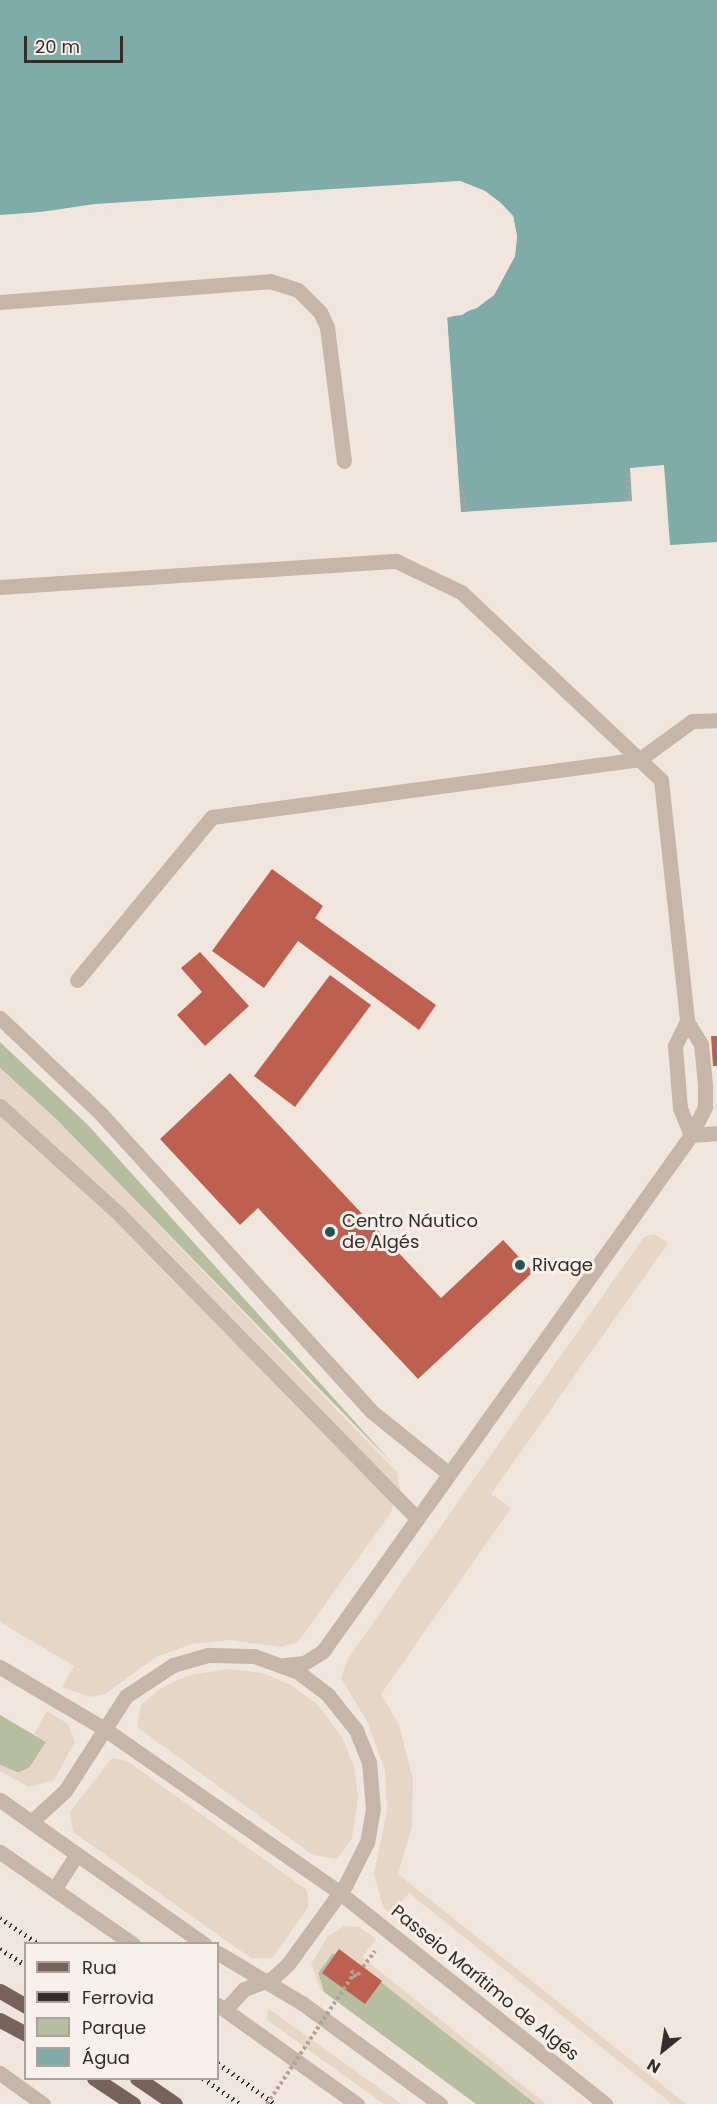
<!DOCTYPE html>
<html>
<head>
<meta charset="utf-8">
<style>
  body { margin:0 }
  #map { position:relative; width:717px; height:2104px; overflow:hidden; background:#f0e6de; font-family:Poppins,sans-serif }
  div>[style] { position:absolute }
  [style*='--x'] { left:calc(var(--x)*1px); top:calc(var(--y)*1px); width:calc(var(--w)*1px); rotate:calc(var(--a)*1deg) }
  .green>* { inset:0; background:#b7be9f }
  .plaza>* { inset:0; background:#e7d5c6 }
  .water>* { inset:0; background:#7faba9 }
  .pier>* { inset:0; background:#f0e6de }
  .building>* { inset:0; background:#bd6050 }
  .path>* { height:4px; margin-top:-2px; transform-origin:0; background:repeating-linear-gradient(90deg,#b39f95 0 3px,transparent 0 6px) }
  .service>* { height:15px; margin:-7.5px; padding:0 7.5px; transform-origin:7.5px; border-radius:7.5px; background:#c8b5aa }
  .pedestrian>* { height:15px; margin:-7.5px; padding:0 7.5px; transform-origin:7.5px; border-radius:7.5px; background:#c8b5aa }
  .minor>* { height:15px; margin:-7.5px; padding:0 7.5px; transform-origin:7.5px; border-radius:7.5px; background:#c8b5aa }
  .tertiary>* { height:15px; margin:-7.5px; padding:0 7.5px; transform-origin:7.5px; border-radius:7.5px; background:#c8b5aa }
  .primary>* { height:15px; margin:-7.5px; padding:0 7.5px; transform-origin:7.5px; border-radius:7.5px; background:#77625c }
  .rail>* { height:4.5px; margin-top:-2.25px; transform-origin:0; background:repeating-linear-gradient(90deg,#362c29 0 1.5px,transparent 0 6px) }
  .path-bridge>* { height:4px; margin-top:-2px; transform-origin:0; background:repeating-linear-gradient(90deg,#b39f95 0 3px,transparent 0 6px) }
  .dots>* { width:16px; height:16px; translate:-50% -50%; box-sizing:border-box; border:3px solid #f8f0ea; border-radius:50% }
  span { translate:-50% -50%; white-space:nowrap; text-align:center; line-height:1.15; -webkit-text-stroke:6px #f8f0ea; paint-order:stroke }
  .poi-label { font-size:18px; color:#362c29 }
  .left { translate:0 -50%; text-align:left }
  .street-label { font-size:18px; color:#362c29 }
  .legend { position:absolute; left:24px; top:1942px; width:195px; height:138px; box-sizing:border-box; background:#f8f0ea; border:2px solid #aaa29d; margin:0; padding:8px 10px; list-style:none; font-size:18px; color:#362c29 }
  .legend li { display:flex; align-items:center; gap:12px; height:30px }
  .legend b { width:30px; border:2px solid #aaa29d }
  .north { position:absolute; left:633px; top:2020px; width:60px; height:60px; -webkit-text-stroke:4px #f8f0ea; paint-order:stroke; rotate:210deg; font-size:16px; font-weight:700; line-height:24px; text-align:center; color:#362c29 }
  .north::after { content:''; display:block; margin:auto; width:21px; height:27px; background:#362c29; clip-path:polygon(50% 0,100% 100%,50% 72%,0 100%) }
  .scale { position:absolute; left:24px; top:36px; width:99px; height:27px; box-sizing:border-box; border:3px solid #362c29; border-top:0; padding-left:8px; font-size:18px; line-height:21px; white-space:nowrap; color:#362c29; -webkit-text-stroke:4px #f8f0ea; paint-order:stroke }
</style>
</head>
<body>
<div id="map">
  <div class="green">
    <div style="clip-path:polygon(0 1042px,88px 1125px,392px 1463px,56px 1119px,0 1068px)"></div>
    <div style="clip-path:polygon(0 1715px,46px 1742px,30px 1767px,19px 1773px,0 1765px)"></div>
    <div style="clip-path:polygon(340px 1952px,372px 1973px,536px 2104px,476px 2104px,324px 1992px,318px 1973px,332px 1954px)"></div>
  </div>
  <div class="plaza">
    <div style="clip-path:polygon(0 1068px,56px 1119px,397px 1472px,400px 1489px,390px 1514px,298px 1642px,280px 1647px,230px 1640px,192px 1644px,156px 1657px,105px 1694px,90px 1697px,62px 1687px,74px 1666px,0 1622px)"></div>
    <div style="clip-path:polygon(654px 1234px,668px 1243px,491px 1494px,511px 1508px,381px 1694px,399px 1725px,413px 1780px,412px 1826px,398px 1874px,686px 2104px,672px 2104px,409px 1893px,391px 1914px,383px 1907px,374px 1874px,387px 1810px,385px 1771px,368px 1723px,341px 1678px,347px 1660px,644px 1237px)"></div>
    <div style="clip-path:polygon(230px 1669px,262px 1673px,291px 1685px,317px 1704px,342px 1737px,354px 1766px,358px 1797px,352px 1838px,337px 1859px,313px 1855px,137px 1727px,141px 1705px,160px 1689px,189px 1675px)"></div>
    <div style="clip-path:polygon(47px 1711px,68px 1724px,75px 1742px,54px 1780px,29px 1787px,0 1771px,0 1765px,17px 1773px,30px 1767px,46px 1742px,34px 1734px)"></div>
    <div style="clip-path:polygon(112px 1758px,127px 1761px,307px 1890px,309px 1906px,272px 1958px,251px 1958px,73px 1832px,70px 1812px)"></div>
    <div style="clip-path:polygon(344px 1926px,359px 1927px,376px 1939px,362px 1957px,546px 2104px,536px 2104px,344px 1953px,332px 1954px,318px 1972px,324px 1992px,321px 1990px,311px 1964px,328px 1936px)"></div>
    <div style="clip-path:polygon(268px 2010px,272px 2011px,401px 2104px,384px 2104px,267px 2020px)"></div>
  </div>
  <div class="water">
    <div style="clip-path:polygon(0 0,717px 0,717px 542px,670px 545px,664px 465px,630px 468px,632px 501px,461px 512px,447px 317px,462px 315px,494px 295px,515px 256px,517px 236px,513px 216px,485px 191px,460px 181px,0 215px)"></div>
  </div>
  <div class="pier">
    <div style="clip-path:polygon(460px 181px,485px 191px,501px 203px,513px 216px,517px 236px,515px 256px,494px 295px,477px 308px,447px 318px,458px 479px,444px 317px,476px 306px,492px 293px,512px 256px,514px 236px,510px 218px,483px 193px,460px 184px,439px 185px,0 218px,95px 204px)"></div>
  </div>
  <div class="building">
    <div style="clip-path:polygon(272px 869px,323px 906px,315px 918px,436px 1005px,419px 1030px,298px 941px,264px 988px,212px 951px)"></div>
    <div style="clip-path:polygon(200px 952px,249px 1006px,205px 1046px,177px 1015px,202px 992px,181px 968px)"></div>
    <div style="clip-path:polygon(330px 975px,371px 1005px,295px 1107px,254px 1076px)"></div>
    <div style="clip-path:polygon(711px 1036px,717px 1036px,717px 1066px,713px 1066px)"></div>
    <div style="clip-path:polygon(230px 1073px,441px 1298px,503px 1240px,533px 1272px,418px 1379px,258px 1208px,240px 1225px,160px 1139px)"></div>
    <div style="clip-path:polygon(339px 1949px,382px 1981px,365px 2004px,322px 1973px)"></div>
  </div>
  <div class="path">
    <div style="--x:627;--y:474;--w:27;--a:86"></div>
    <div style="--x:463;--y:485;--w:27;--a:86"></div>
    <div style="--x:363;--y:1967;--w:20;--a:-53"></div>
    <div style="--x:353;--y:1975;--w:4;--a:34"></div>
    <div style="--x:356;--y:1977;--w:8;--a:-130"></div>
    <div style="--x:351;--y:1971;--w:8;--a:30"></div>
    <div style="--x:358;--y:1975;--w:4;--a:-63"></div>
  </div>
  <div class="service">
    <div style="--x:0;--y:302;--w:271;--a:-4.4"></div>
    <div style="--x:270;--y:281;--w:29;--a:18"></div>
    <div style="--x:298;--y:290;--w:31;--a:45"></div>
    <div style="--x:320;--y:312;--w:17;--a:65"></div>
    <div style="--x:327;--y:327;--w:135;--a:82.8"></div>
    <div style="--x:0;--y:587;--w:397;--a:-3.8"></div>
    <div style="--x:396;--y:561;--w:72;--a:25.5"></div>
    <div style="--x:461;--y:592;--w:274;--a:43.2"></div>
    <div style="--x:661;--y:780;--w:242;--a:83.8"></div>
    <div style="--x:687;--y:1021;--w:27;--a:59"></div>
    <div style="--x:701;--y:1044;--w:41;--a:84.4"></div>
    <div style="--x:705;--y:1085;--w:22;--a:90"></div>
    <div style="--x:705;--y:1107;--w:31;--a:117"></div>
    <div style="--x:77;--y:980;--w:212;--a:-50.4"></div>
    <div style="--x:212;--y:817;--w:432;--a:-7.7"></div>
    <div style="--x:640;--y:759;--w:64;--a:-36.2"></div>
    <div style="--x:692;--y:721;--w:25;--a:-2"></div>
    <div style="--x:687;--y:1021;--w:28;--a:116"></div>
    <div style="--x:675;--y:1046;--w:62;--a:85.4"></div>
    <div style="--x:680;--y:1108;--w:29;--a:68"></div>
    <div style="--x:0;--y:1106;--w:162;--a:42.2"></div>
    <div style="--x:120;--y:1215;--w:424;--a:45.6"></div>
  </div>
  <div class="pedestrian">
    <div style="--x:0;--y:1800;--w:250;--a:35.2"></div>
    <div style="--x:0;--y:1852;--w:162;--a:34.7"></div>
    <div style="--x:218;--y:1953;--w:98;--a:30.8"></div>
    <div style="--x:302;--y:2003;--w:171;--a:36.2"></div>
    <div style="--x:218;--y:2005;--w:171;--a:35.5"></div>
  </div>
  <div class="minor">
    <div style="--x:0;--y:1018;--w:139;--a:43.5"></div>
    <div style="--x:101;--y:1114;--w:401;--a:47.7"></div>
    <div style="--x:371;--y:1411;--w:99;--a:38.8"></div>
    <div style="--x:285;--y:1665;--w:19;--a:-6"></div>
    <div style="--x:304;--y:1663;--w:22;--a:-32"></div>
    <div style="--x:323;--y:1651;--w:634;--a:-54.5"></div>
    <div style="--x:691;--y:1135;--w:26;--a:-4"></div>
    <div style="--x:0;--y:1667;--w:120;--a:30.6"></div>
    <div style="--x:103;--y:1728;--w:289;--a:34.8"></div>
    <div style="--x:340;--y:1893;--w:339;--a:38.5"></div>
    <div style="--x:33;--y:1820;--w:43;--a:-42.2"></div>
    <div style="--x:65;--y:1791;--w:113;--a:-57.3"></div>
    <div style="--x:126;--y:1696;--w:56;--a:-33.4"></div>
    <div style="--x:173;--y:1665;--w:37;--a:-16"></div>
    <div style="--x:209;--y:1655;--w:45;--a:1.3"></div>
    <div style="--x:254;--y:1656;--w:47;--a:20"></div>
    <div style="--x:298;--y:1672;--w:38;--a:37"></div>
    <div style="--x:328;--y:1695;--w:45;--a:51.3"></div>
    <div style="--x:356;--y:1730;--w:35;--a:68"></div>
    <div style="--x:369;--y:1762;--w:47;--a:85.1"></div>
    <div style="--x:373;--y:1809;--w:34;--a:100"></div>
    <div style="--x:367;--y:1842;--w:47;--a:116.6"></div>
    <div style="--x:346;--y:1884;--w:99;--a:125.9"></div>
    <div style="--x:288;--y:1964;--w:21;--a:137"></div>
    <div style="--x:273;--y:1978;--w:31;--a:159"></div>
    <div style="--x:244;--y:1989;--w:28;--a:132"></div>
    <div style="--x:55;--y:1888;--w:40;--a:-57.1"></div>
  </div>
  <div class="tertiary">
    <div style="--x:0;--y:2073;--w:53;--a:35.8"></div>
  </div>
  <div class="primary">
    <div style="--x:0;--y:1991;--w:30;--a:30"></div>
    <div style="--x:0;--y:2020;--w:30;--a:28"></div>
    <div style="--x:94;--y:2078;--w:47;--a:33.7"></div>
    <div style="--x:137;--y:2078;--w:46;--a:34.4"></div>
  </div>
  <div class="rail">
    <div style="--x:0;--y:1918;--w:47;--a:33.7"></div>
    <div style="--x:0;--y:1949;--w:31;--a:32"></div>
    <div style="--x:218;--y:2063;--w:70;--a:35.7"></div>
    <div style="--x:203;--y:2078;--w:45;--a:35.1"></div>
  </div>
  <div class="path-bridge">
    <div style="--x:267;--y:2104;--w:155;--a:-56.3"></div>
  </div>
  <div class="dots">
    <div style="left:330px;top:1232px;background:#225453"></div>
    <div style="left:520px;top:1265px;background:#225453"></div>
  </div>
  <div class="poi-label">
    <span class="left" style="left:342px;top:1232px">Centro Náutico<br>de Algés</span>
    <span class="left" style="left:532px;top:1265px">Rivage</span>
  </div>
  <div class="street-label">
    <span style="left:485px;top:1983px;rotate:39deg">Passeio Marítimo de Algés</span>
  </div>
  <ul class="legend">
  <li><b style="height:8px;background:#77625c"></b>Rua</li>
  <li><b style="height:8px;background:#362c29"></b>Ferrovia</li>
  <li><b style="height:16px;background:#b7be9f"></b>Parque</li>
  <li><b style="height:16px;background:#7faba9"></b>Água</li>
  </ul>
  <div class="north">N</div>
  <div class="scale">20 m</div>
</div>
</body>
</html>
